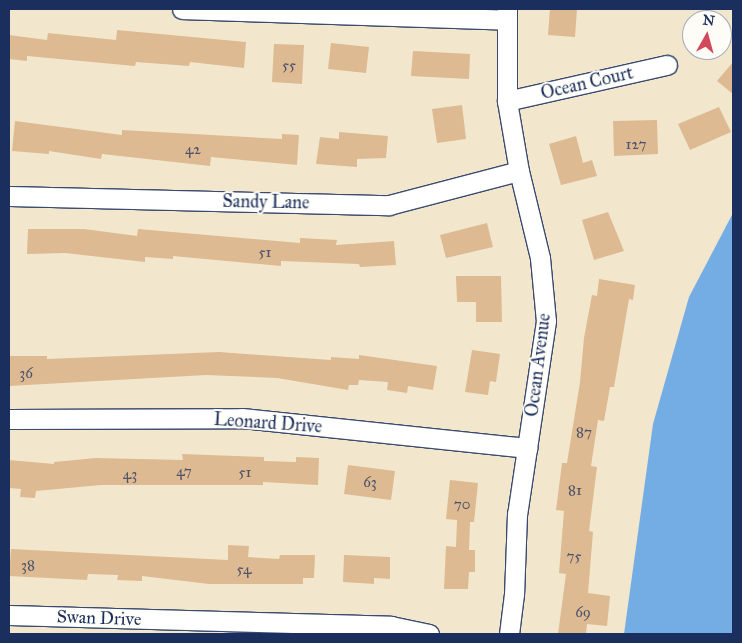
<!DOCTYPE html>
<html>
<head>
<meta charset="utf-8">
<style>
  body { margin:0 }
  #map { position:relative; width:742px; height:643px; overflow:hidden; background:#f2e7cd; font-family:"IM FELL Great Primer",serif }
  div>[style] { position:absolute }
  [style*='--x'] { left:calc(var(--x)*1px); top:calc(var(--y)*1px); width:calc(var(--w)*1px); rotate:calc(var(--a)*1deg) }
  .water>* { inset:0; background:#74ade4 }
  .building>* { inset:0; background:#ddba91 }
  .roads { filter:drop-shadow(1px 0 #3b4b6f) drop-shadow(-1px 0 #3b4b6f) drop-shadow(0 1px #3b4b6f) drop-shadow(0 -1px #3b4b6f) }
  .minor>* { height:19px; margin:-9.5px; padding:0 9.5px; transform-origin:9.5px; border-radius:9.5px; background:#fff }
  span { translate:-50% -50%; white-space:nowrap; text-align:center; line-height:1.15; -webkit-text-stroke:4px #fdfcf7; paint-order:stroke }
  .number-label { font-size:15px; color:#4c526b }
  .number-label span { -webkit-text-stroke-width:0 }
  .street-label { font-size:18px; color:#1b2f5e }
  .frame { position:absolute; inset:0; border:10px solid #1b2f5e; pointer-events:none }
  .north { position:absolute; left:682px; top:10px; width:50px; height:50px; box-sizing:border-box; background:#fdfcf7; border:1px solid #a3aaba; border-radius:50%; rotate:7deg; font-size:14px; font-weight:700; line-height:20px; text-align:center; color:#1b2f5e }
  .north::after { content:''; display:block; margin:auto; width:18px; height:22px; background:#d1495b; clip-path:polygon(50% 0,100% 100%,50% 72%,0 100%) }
</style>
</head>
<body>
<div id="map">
  <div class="water">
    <div style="clip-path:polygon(733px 213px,733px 634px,624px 634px,653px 424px,689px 297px)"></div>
  </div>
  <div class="building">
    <div style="clip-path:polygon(550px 9px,577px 9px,575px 37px,548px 35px)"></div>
    <div style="clip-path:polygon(117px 30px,246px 42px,244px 68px,190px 62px,189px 66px,136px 62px,135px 66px,27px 56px,27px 61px,9px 59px,9px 35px,47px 40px,48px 33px,116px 40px)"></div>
    <div style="clip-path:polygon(331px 43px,369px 47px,366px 73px,328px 69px)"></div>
    <div style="clip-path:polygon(274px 44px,304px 45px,302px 84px,272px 82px)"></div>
    <div style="clip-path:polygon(413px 51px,470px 54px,469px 79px,411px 76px)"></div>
    <div style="clip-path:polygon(733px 62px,733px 94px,717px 81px)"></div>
    <div style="clip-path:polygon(462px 105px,466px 139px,437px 143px,432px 109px)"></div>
    <div style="clip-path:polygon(719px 107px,731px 132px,690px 150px,678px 124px)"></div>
    <div style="clip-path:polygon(657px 120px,658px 154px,614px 156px,613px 121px)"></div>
    <div style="clip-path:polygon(15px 121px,122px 135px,122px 130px,282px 139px,282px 134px,299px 135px,297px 165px,211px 157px,210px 166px,102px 154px,101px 159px,49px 151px,49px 154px,12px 151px)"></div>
    <div style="clip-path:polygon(339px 132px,388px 136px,386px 158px,357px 159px,357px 167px,316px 164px,320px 137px,339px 139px)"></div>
    <div style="clip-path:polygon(576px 136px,583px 163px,592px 160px,597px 176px,561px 185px,549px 144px)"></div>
    <div style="clip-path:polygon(608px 212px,624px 251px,594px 260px,582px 220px)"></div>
    <div style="clip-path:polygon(487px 223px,493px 247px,446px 258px,440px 235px)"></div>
    <div style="clip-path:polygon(28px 229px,84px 229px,137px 236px,138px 229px,300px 243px,300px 238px,337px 240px,336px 245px,394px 241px,396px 265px,360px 267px,359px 264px,281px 261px,281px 266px,173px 256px,173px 259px,145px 257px,145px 262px,65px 253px,27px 254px)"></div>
    <div style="clip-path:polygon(456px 276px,501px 276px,502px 322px,476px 322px,476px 302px,457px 302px)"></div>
    <div style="clip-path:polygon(599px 279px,635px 285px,633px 300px,629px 299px,614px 387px,610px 387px,604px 421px,598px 420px,591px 466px,597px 467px,589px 531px,593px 532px,588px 593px,610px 596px,607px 626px,587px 624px,586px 634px,558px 634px,566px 574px,559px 573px,564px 511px,556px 510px,562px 463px,567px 463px,580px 382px,584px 338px,592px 295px,597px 296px)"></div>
    <div style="clip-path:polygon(472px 350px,500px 354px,496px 382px,490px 381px,488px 395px,465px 392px)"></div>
    <div style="clip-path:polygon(219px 352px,331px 360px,331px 357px,359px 359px,359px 355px,437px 366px,433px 390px,408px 386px,407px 393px,387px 390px,388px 382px,359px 380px,358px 385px,349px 385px,348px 390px,277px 378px,206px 375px,9px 386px,9px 356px,47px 356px,47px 359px)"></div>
    <div style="clip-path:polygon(182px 454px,264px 457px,264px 461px,296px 462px,296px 457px,319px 458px,318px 485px,263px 482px,263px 485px,101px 485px,36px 491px,35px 498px,20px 497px,21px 489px,9px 488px,9px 460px,54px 464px,54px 462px,96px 458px,183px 460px)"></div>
    <div style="clip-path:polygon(348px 465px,395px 471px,391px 500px,344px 494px)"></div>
    <div style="clip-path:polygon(450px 480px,478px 483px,474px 522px,470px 522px,469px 550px,475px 550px,475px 572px,469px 572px,468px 589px,444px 589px,446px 546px,456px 547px,457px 520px,446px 519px)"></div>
    <div style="clip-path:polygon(228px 545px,249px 546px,248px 557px,279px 559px,280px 555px,315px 555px,314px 578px,303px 578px,303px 584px,209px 584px,142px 576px,142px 581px,117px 580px,118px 575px,88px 574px,87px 580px,9px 576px,11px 549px,228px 560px)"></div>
    <div style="clip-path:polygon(344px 555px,390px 557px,390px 579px,374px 578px,374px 584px,343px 582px)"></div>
  </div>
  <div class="roads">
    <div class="minor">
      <div style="--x:182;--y:9;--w:324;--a:1.9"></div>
      <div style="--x:507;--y:9;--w:92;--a:90"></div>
      <div style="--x:507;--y:101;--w:71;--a:80.3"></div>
      <div style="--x:519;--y:171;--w:89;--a:76.4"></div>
      <div style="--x:540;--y:258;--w:63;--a:84.6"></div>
      <div style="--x:546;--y:321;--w:195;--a:98.5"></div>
      <div style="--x:517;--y:514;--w:80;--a:92.1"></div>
      <div style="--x:514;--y:594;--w:40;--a:97.1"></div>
      <div style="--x:507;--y:101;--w:164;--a:-12.7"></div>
      <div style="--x:9;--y:196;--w:380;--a:1.4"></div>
      <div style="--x:389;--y:205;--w:134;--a:-14.7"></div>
      <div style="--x:9;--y:419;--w:233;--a:-0.2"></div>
      <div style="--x:242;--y:418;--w:287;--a:6"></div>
      <div style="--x:9;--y:615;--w:382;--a:1.6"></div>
      <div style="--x:391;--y:626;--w:39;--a:12"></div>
    </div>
  </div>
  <div class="number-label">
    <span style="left:289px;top:66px">55</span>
    <span style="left:636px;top:145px">127</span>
    <span style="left:193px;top:150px">42</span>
    <span style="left:265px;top:253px">51</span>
    <span style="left:26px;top:374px">36</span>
    <span style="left:584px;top:433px">87</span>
    <span style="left:184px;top:472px">47</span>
    <span style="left:245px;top:473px">51</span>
    <span style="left:130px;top:475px">43</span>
    <span style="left:370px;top:483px">63</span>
    <span style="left:575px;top:491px">81</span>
    <span style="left:462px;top:505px">70</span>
    <span style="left:574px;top:557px">75</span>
    <span style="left:28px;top:566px">38</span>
    <span style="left:244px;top:570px">54</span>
    <span style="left:583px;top:613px">69</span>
  </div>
  <div class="street-label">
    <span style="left:587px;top:83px;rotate:-13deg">Ocean Court</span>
    <span style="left:266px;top:202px;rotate:1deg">Sandy Lane</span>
    <span style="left:538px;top:365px;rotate:-83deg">Ocean Avenue</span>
    <span style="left:268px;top:423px;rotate:4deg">Leonard Drive</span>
    <span style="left:99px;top:618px;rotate:2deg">Swan Drive</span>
  </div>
  <div class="frame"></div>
  <div class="north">N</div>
</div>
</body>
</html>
